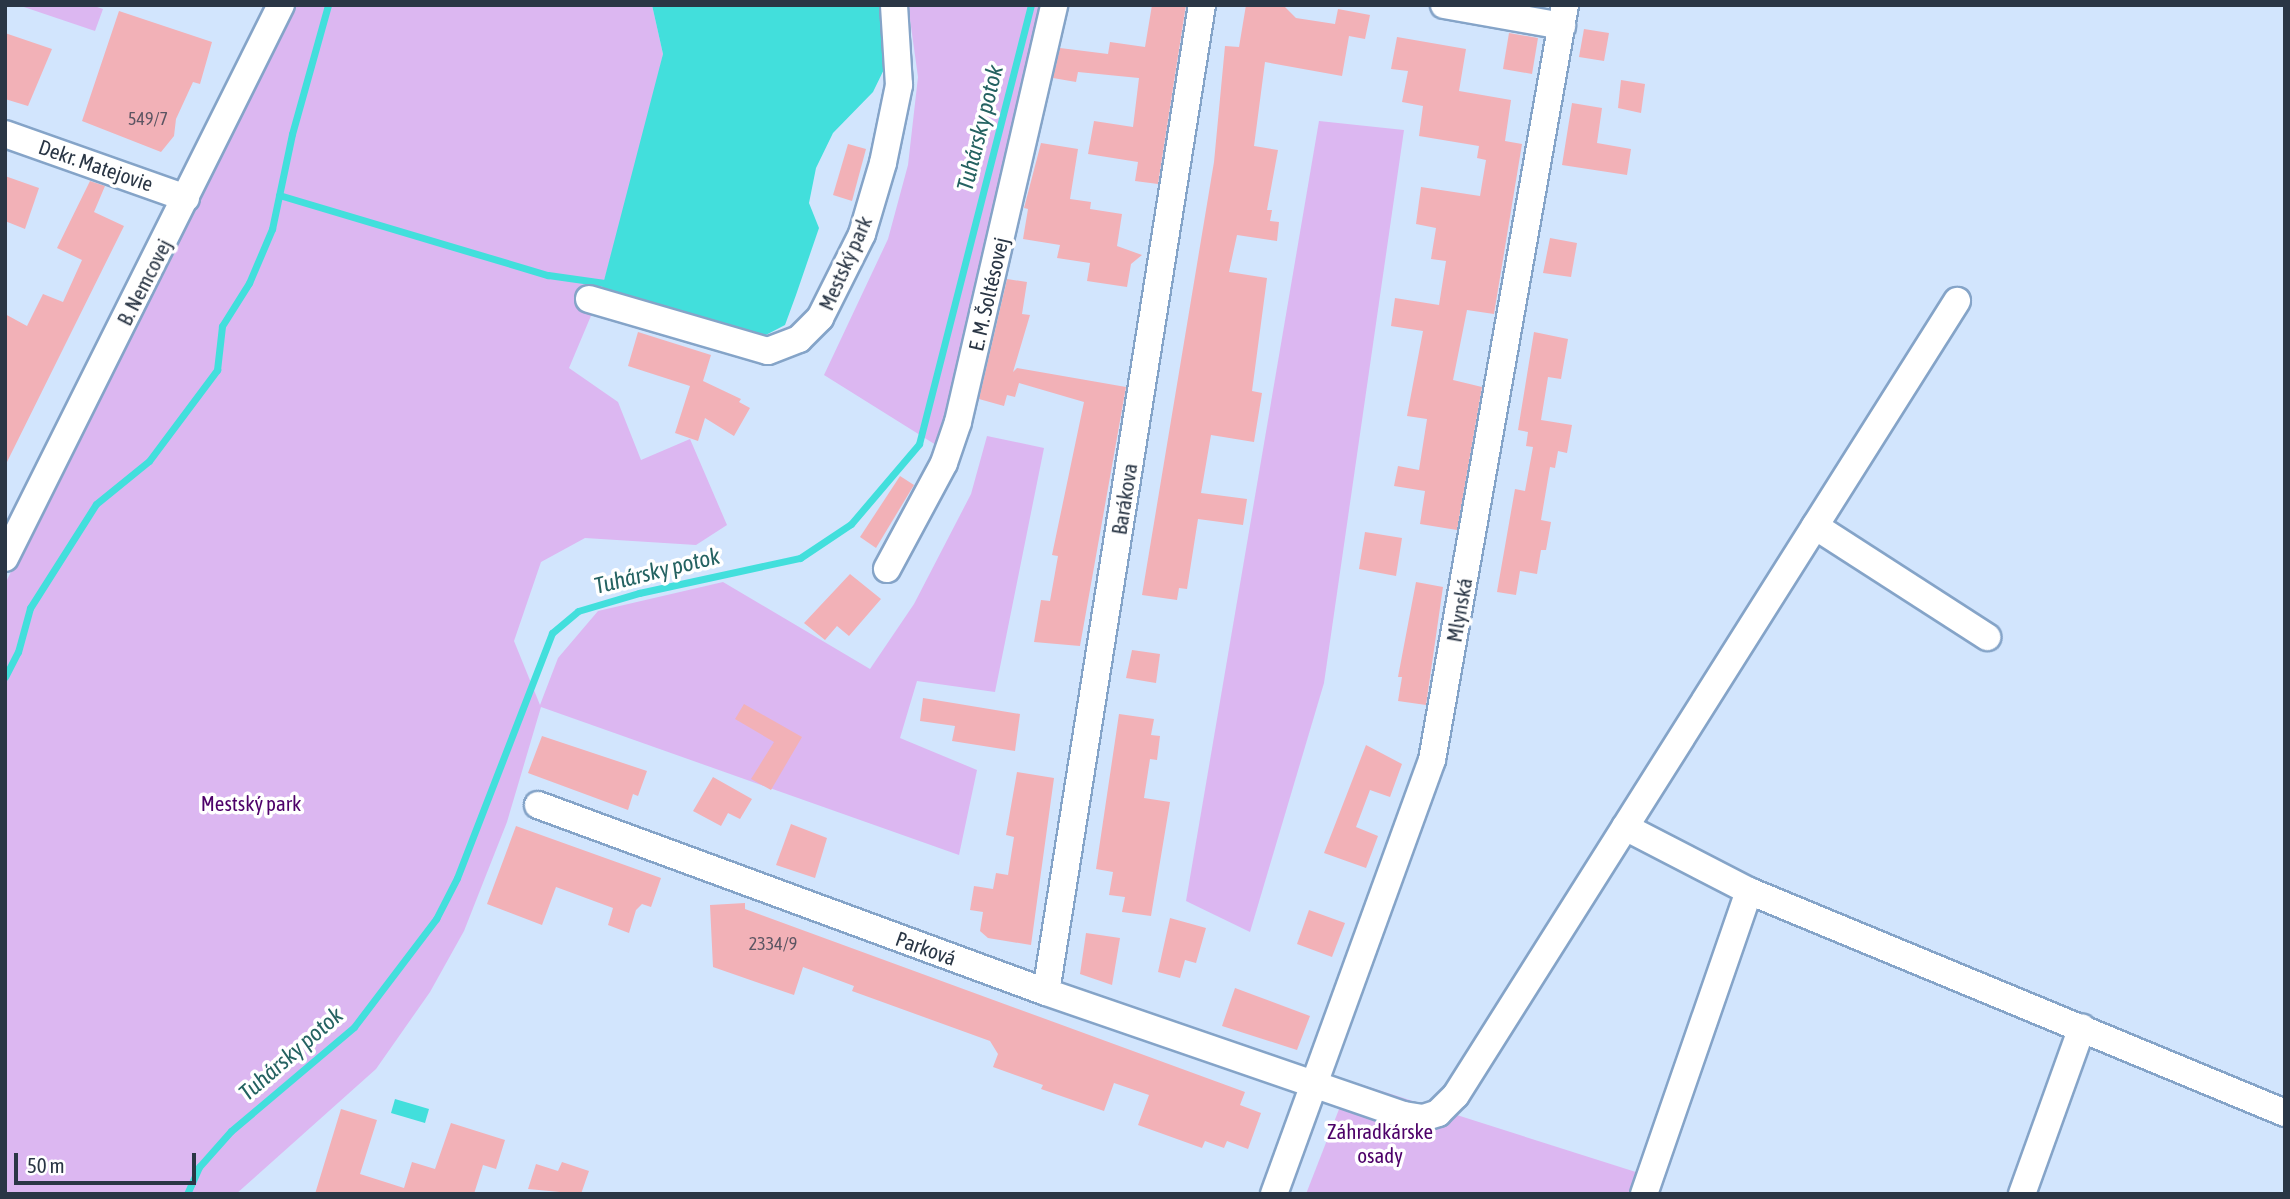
<!DOCTYPE html>
<html>
<head>
<meta charset="utf-8">
<style>
  body { margin:0 }
  #map { position:relative; width:2290px; height:1199px; overflow:hidden; background:#d2e5fd; font-family:"Asap Condensed",sans-serif }
  div>[style] { position:absolute }
  [style*='--x'] { left:calc(var(--x)*1px); top:calc(var(--y)*1px); width:calc(var(--w)*1px); rotate:calc(var(--a)*1deg) }
  .green>* { inset:0; background:#dcb7f1 }
  .water>* { inset:0; background:#42dfdc }
  .stream>* { height:7px; margin:-3.5px; padding:0 3.5px; transform-origin:3.5px; border-radius:3.5px; background:#42dfdc }
  .building>* { inset:0; background:#f2b1b7 }
  .roads { filter:drop-shadow(2px 0 #85a4c8) drop-shadow(-2px 0 #85a4c8) drop-shadow(0 2px #85a4c8) drop-shadow(0 -2px #85a4c8) }
  .minor>* { height:26px; margin:-13px; padding:0 13px; transform-origin:13px; border-radius:13px; background:#fff }
  span { translate:-50% -50%; white-space:nowrap; text-align:center; line-height:1.15; -webkit-text-stroke:7px #fff; paint-order:stroke }
  .number-label { font-size:18px; color:#5c5562 }
  .number-label span { -webkit-text-stroke-width:0 }
  .street-label { font-size:21px; color:#2a3645 }
  .park-label { font-size:21px; color:#4d0169 }
  .water-label { font-size:23px; color:#246261; font-style:italic }
  .frame { position:absolute; inset:0; border:7px solid #2a3645; pointer-events:none }
  .scale { position:absolute; left:14px; top:1153px; width:182px; height:32px; box-sizing:border-box; border:4px solid #2a3645; border-top:0; padding-left:9px; font-size:21px; line-height:24px; white-space:nowrap; color:#2a3645; -webkit-text-stroke:5px #fff; paint-order:stroke }
</style>
</head>
<body>
<div id="map">
  <div class="green">
    <div style="clip-path:polygon(18px 5px,91px 5px,103px 9px,95px 31px)"></div>
    <div style="clip-path:polygon(290px 5px,652px 5px,663px 54px,650px 117px,601px 292px,569px 368px,618px 402px,641px 460px,690px 439px,727px 525px,696px 545px,585px 538px,541px 562px,514px 641px,540px 705px,558px 658px,598px 611px,723px 582px,870px 669px,914px 604px,971px 494px,987px 436px,1044px 448px,995px 692px,917px 681px,900px 738px,977px 770px,959px 855px,541px 707px,507px 822px,464px 931px,430px 992px,376px 1069px,236px 1194px,5px 1194px,5px 584px)"></div>
    <div style="clip-path:polygon(908px 5px,1049px 5px,944px 450px,824px 375px,888px 239px,908px 165px,918px 77px)"></div>
    <div style="clip-path:polygon(1319px 121px,1404px 130px,1324px 683px,1250px 932px,1186px 901px)"></div>
    <div style="clip-path:polygon(1350px 1081px,1661px 1180px,1654px 1194px,1306px 1194px)"></div>
  </div>
  <div class="water">
    <div style="clip-path:polygon(652px 5px,882px 5px,890px 57px,873px 92px,833px 133px,816px 168px,809px 203px,819px 228px,796px 295px,785px 325px,758px 339px,601px 292px,663px 54px)"></div>
    <div style="clip-path:polygon(395px 1099px,429px 1109px,425px 1123px,391px 1113px)"></div>
  </div>
  <div class="stream">
    <div style="--x:279;--y:195;--w:281;--a:16.6"></div>
    <div style="--x:548;--y:275;--w:57;--a:8.1"></div>
    <div style="--x:5;--y:677;--w:28;--a:-63"></div>
    <div style="--x:18;--y:652;--w:46;--a:-74.7"></div>
    <div style="--x:30;--y:608;--w:123;--a:-57.6"></div>
    <div style="--x:96;--y:504;--w:68;--a:-39.1"></div>
    <div style="--x:149;--y:461;--w:114;--a:-53.2"></div>
    <div style="--x:217;--y:370;--w:44;--a:-83.5"></div>
    <div style="--x:222;--y:326;--w:51;--a:-57.9"></div>
    <div style="--x:249;--y:283;--w:59;--a:-66.9"></div>
    <div style="--x:272;--y:229;--w:97;--a:-78.1"></div>
    <div style="--x:292;--y:134;--w:134;--a:-74.4"></div>
    <div style="--x:187;--y:1194;--w:30;--a:-66"></div>
    <div style="--x:199;--y:1167;--w:48;--a:-48.4"></div>
    <div style="--x:231;--y:1131;--w:161;--a:-40.2"></div>
    <div style="--x:354;--y:1027;--w:136;--a:-52.8"></div>
    <div style="--x:436;--y:919;--w:46;--a:-62.9"></div>
    <div style="--x:457;--y:878;--w:263;--a:-68.8"></div>
    <div style="--x:552;--y:633;--w:34;--a:-40"></div>
    <div style="--x:578;--y:611;--w:64;--a:-16.4"></div>
    <div style="--x:639;--y:593;--w:165;--a:-12.3"></div>
    <div style="--x:800;--y:558;--w:61;--a:-33.7"></div>
    <div style="--x:851;--y:524;--w:105;--a:-49.6"></div>
    <div style="--x:919;--y:444;--w:453;--a:-75.7"></div>
  </div>
  <div class="building">
    <div style="clip-path:polygon(1152px 5px,1186px 5px,1158px 184px,1135px 181px,1138px 162px,1088px 154px,1094px 121px,1133px 127px,1139px 78px,1078px 72px,1076px 82px,1053px 78px,1060px 48px,1108px 54px,1110px 42px,1145px 47px)"></div>
    <div style="clip-path:polygon(1246px 5px,1283px 5px,1296px 18px,1335px 24px,1338px 9px,1370px 15px,1365px 39px,1349px 36px,1342px 76px,1265px 62px,1254px 146px,1278px 150px,1267px 210px,1272px 210px,1270px 221px,1279px 222px,1277px 241px,1237px 235px,1229px 272px,1267px 278px,1252px 391px,1262px 393px,1254px 442px,1211px 435px,1201px 493px,1247px 499px,1243px 525px,1198px 519px,1187px 589px,1179px 588px,1177px 600px,1142px 595px,1214px 162px,1225px 46px,1239px 47px)"></div>
    <div style="clip-path:polygon(119px 11px,212px 42px,200px 84px,193px 82px,176px 119px,174px 136px,161px 152px,82px 121px)"></div>
    <div style="clip-path:polygon(1584px 29px,1609px 33px,1604px 61px,1579px 57px)"></div>
    <div style="clip-path:polygon(5px 33px,52px 49px,28px 106px,5px 99px)"></div>
    <div style="clip-path:polygon(1509px 33px,1538px 38px,1532px 74px,1503px 69px)"></div>
    <div style="clip-path:polygon(1397px 37px,1466px 49px,1459px 91px,1511px 100px,1505px 141px,1522px 144px,1494px 314px,1467px 310px,1453px 380px,1482px 387px,1457px 530px,1420px 524px,1425px 491px,1394px 486px,1398px 466px,1419px 470px,1427px 419px,1407px 416px,1423px 331px,1391px 326px,1395px 298px,1439px 305px,1446px 261px,1431px 259px,1436px 228px,1416px 224px,1421px 187px,1480px 196px,1486px 160px,1477px 158px,1479px 146px,1419px 136px,1423px 106px,1402px 102px,1408px 71px,1391px 69px)"></div>
    <div style="clip-path:polygon(1621px 80px,1645px 84px,1641px 113px,1618px 108px)"></div>
    <div style="clip-path:polygon(1572px 103px,1602px 108px,1597px 143px,1631px 149px,1627px 175px,1562px 165px)"></div>
    <div style="clip-path:polygon(1041px 143px,1078px 149px,1070px 199px,1091px 202px,1090px 209px,1122px 214px,1117px 246px,1142px 255px,1131px 264px,1127px 287px,1087px 281px,1090px 263px,1057px 258px,1060px 245px,1023px 239px,1028px 209px,1024px 208px)"></div>
    <div style="clip-path:polygon(848px 144px,866px 149px,852px 201px,833px 195px)"></div>
    <div style="clip-path:polygon(5px 176px,39px 188px,25px 229px,5px 221px)"></div>
    <div style="clip-path:polygon(90px 181px,105px 186px,94px 212px,124px 226px,5px 466px,5px 314px,27px 326px,43px 294px,63px 302px,82px 260px,57px 248px)"></div>
    <div style="clip-path:polygon(1550px 238px,1577px 243px,1571px 277px,1543px 273px)"></div>
    <div style="clip-path:polygon(1007px 279px,1027px 282px,1022px 314px,1030px 315px,1013px 372px,1017px 368px,1126px 387px,1080px 646px,1034px 642px,1041px 600px,1050px 601px,1058px 556px,1052px 555px,1084px 402px,1019px 383px,1015px 397px,1007px 395px,1004px 406px,979px 399px)"></div>
    <div style="clip-path:polygon(638px 332px,711px 355px,703px 381px,741px 399px,739px 402px,750px 408px,734px 436px,705px 418px,698px 441px,675px 433px,690px 386px,628px 366px)"></div>
    <div style="clip-path:polygon(1534px 332px,1568px 339px,1561px 379px,1548px 377px,1541px 420px,1572px 425px,1567px 453px,1558px 451px,1555px 468px,1550px 467px,1541px 520px,1551px 522px,1546px 550px,1541px 550px,1537px 574px,1520px 571px,1516px 595px,1497px 592px,1515px 489px,1525px 491px,1533px 447px,1526px 446px,1528px 432px,1518px 430px)"></div>
    <div style="clip-path:polygon(900px 476px,914px 485px,876px 548px,860px 537px)"></div>
    <div style="clip-path:polygon(1365px 532px,1402px 538px,1396px 576px,1359px 569px)"></div>
    <div style="clip-path:polygon(850px 574px,881px 599px,849px 636px,837px 626px,825px 640px,804px 623px)"></div>
    <div style="clip-path:polygon(1416px 582px,1443px 587px,1426px 705px,1398px 701px,1402px 677px,1398px 677px)"></div>
    <div style="clip-path:polygon(1132px 650px,1160px 654px,1156px 683px,1126px 678px)"></div>
    <div style="clip-path:polygon(923px 698px,1020px 714px,1015px 751px,952px 741px,955px 726px,920px 721px)"></div>
    <div style="clip-path:polygon(744px 704px,802px 737px,771px 790px,751px 779px,774px 742px,735px 719px)"></div>
    <div style="clip-path:polygon(1119px 714px,1154px 719px,1151px 735px,1160px 736px,1157px 760px,1150px 759px,1144px 798px,1170px 802px,1151px 916px,1122px 912px,1125px 897px,1109px 895px,1113px 872px,1096px 869px)"></div>
    <div style="clip-path:polygon(542px 736px,647px 771px,638px 796px,633px 794px,628px 810px,528px 773px)"></div>
    <div style="clip-path:polygon(1366px 745px,1402px 764px,1390px 797px,1370px 790px,1356px 827px,1378px 836px,1366px 868px,1324px 853px)"></div>
    <div style="clip-path:polygon(1017px 772px,1054px 778px,1031px 945px,988px 938px,980px 931px,983px 912px,970px 910px,974px 886px,993px 889px,996px 873px,1008px 875px,1014px 837px,1006px 835px)"></div>
    <div style="clip-path:polygon(713px 777px,752px 799px,740px 819px,728px 813px,721px 826px,693px 811px)"></div>
    <div style="clip-path:polygon(791px 824px,827px 838px,815px 878px,776px 865px)"></div>
    <div style="clip-path:polygon(516px 826px,661px 878px,651px 907px,642px 904px,636px 910px,629px 933px,608px 925px,613px 908px,556px 887px,542px 925px,487px 904px)"></div>
    <div style="clip-path:polygon(745px 903px,745px 909px,1245px 1092px,1240px 1105px,1261px 1113px,1248px 1149px,1227px 1141px,1224px 1148px,1205px 1141px,1202px 1148px,1138px 1125px,1149px 1095px,1114px 1083px,1104px 1111px,1041px 1089px,1043px 1085px,993px 1067px,998px 1054px,990px 1041px,852px 991px,854px 986px,803px 967px,794px 995px,713px 967px,710px 905px)"></div>
    <div style="clip-path:polygon(1309px 910px,1345px 923px,1332px 957px,1297px 944px)"></div>
    <div style="clip-path:polygon(1170px 918px,1206px 928px,1196px 963px,1185px 960px,1180px 978px,1158px 972px)"></div>
    <div style="clip-path:polygon(1086px 933px,1120px 938px,1112px 985px,1080px 974px)"></div>
    <div style="clip-path:polygon(1235px 988px,1310px 1016px,1297px 1050px,1222px 1026px)"></div>
    <div style="clip-path:polygon(341px 1109px,377px 1120px,360px 1174px,404px 1188px,412px 1162px,435px 1169px,451px 1123px,505px 1140px,496px 1169px,483px 1165px,474px 1194px,315px 1194px)"></div>
    <div style="clip-path:polygon(562px 1162px,589px 1171px,581px 1194px,528px 1189px,536px 1164px,558px 1171px)"></div>
  </div>
  <div class="roads">
    <div class="minor">
      <div style="--x:1444;--y:5;--w:120;--a:10.1"></div>
      <div style="--x:5;--y:134;--w:192;--a:19.5"></div>
      <div style="--x:589;--y:299;--w:186;--a:16.2"></div>
      <div style="--x:768;--y:351;--w:33;--a:-21"></div>
      <div style="--x:799;--y:339;--w:30;--a:-45"></div>
      <div style="--x:820;--y:318;--w:94;--a:-63.4"></div>
      <div style="--x:862;--y:234;--w:74;--a:-73.5"></div>
      <div style="--x:883;--y:163;--w:80;--a:-78.4"></div>
      <div style="--x:899;--y:85;--w:80;--a:-93.6"></div>
      <div style="--x:1815;--y:526;--w:205;--a:32.8"></div>
      <div style="--x:5;--y:558;--w:618;--a:-63.48"></div>
      <div style="--x:887;--y:569;--w:120;--a:-61.7"></div>
      <div style="--x:944;--y:463;--w:43;--a:-71.1"></div>
      <div style="--x:958;--y:422;--w:428;--a:-77"></div>
      <div style="--x:538;--y:805;--w:541;--a:20.21"></div>
      <div style="--x:1046;--y:992;--w:379;--a:19"></div>
      <div style="--x:1404;--y:1115;--w:19;--a:9"></div>
      <div style="--x:1423;--y:1118;--w:16;--a:-18"></div>
      <div style="--x:1438;--y:1113;--w:25;--a:-45"></div>
      <div style="--x:1456;--y:1095;--w:939;--a:-57.75"></div>
      <div style="--x:1625;--y:827;--w:140;--a:27.3"></div>
      <div style="--x:1749;--y:891;--w:321;--a:109.1"></div>
      <div style="--x:1749;--y:891;--w:580;--a:22.5"></div>
      <div style="--x:1046;--y:992;--w:999;--a:-81.02"></div>
      <div style="--x:1274;--y:1194;--w:462;--a:-70"></div>
      <div style="--x:1432;--y:760;--w:767;--a:-80.01"></div>
      <div style="--x:2022;--y:1194;--w:177;--a:-70.2"></div>
    </div>
  </div>
  <div class="number-label">
    <span style="left:148px;top:119px">549/7</span>
    <span style="left:773px;top:944px">2334/9</span>
  </div>
  <div class="street-label">
    <span style="left:96px;top:165px;rotate:19deg">Dekr. Matejovie</span>
    <span style="left:845px;top:263px;rotate:-66deg">Mestský park</span>
    <span style="left:144px;top:282px;rotate:-63deg">B. Nemcovej</span>
    <span style="left:988px;top:294px;rotate:-77deg">E. M. Šoltésovej</span>
    <span style="left:1124px;top:499px;rotate:-81deg">Barákova</span>
    <span style="left:1459px;top:610px;rotate:-80deg">Mlynská</span>
    <span style="left:926px;top:948px;rotate:20deg">Parková</span>
  </div>
  <div class="park-label">
    <span style="left:251px;top:803px">Mestský park</span>
    <span style="left:1380px;top:1143px">Záhradkárske<br>osady</span>
  </div>
  <div class="water-label">
    <span style="left:980px;top:128px;rotate:-76deg">Tuhársky potok</span>
    <span style="left:657px;top:571px;rotate:-14deg">Tuhársky potok</span>
    <span style="left:291px;top:1054px;rotate:-41deg">Tuhársky potok</span>
  </div>
  <div class="frame"></div>
  <div class="scale">50 m</div>
</div>
</body>
</html>
